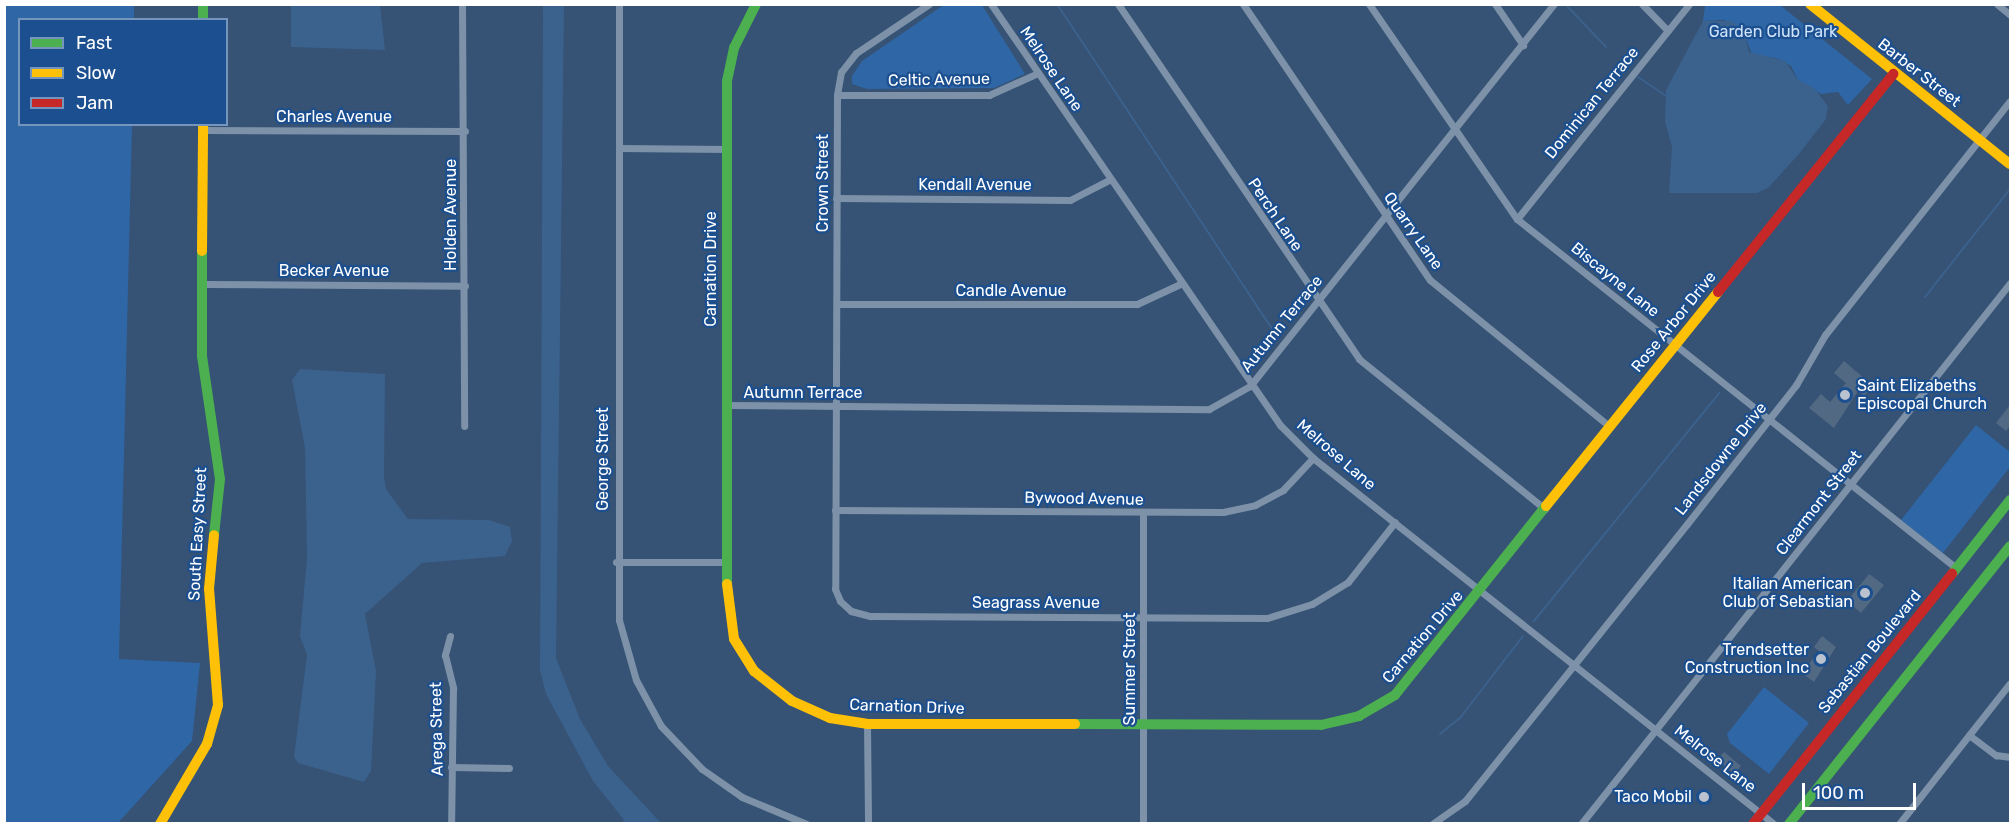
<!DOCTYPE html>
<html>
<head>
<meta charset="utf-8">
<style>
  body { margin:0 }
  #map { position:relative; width:2015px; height:828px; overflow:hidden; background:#365274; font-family:Rubik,sans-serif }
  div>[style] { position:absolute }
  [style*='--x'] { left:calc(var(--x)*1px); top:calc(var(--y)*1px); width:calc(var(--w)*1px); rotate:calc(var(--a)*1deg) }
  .green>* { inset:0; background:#2f66a5 }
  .water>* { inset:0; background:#3b618d }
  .stream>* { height:2px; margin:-1px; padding:0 1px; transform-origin:1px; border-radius:1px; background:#3b618d }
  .building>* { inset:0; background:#526984 }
  .street>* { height:7px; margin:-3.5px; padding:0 3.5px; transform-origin:3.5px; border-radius:3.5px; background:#7d92a8 }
  .fast>* { height:10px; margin:-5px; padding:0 5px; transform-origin:5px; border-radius:5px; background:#4caf50 }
  .slow>* { height:10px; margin:-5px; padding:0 5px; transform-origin:5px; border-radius:5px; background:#ffc107 }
  .jam>* { height:10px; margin:-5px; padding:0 5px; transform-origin:5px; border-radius:5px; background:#c62828 }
  .dots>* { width:16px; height:16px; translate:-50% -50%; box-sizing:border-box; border:3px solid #1b4f8f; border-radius:50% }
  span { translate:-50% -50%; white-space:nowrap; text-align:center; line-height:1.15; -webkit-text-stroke:4.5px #1b4f8f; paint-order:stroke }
  .park-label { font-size:16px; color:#cfe3fa }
  .street-label { font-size:16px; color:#fff }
  .poi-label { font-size:16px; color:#fff }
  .left { translate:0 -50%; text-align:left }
  .right { translate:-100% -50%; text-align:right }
  .frame { position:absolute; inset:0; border:6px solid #fff; pointer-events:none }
  .legend { position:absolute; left:18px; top:18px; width:210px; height:108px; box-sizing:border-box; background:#1b4f8f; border:2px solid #7695bc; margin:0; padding:8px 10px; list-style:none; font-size:18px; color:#fff }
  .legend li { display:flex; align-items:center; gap:12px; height:30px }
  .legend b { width:30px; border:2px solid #7695bc }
  .scale { position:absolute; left:1802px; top:783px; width:114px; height:27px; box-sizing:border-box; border:3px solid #fff; border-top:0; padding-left:8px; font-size:18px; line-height:21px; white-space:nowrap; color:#fff; -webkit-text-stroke:4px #1b4f8f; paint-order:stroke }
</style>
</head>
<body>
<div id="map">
  <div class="green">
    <div style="clip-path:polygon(5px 4px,134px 5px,134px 19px,20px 20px,20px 124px,132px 125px,119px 659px,200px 663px,192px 741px,118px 823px,5px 823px)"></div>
    <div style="clip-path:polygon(945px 4px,982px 5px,1025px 74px,994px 88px,867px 89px,852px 84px,852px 76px,862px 61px)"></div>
    <div style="clip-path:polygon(1705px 5px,1780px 5px,1872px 79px,1848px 105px,1838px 92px,1821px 94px,1798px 80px,1791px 66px,1776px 58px,1752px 55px,1747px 41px,1725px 20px,1703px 21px)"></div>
    <div style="clip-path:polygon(1976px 425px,2010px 452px,2010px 467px,1943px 553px,1901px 520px)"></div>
    <div style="clip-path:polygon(1764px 687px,1809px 723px,1769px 774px,1730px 743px,1727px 734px)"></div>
  </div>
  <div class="water">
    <div style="clip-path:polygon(291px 5px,380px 5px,385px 50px,291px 47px)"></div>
    <div style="clip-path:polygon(543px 5px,564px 5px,556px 658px,580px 719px,608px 766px,661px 823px,622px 823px,624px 820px,593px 781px,546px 694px,540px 670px)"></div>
    <div style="clip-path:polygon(1703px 21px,1731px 21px,1744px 31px,1749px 52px,1785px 61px,1798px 80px,1814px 88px,1828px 106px,1826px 119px,1799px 154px,1768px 188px,1757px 193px,1669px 193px,1672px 147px,1665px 122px,1666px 90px)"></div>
    <div style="clip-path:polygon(300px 369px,385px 374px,384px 478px,386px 489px,408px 519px,489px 520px,510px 527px,512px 541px,505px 556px,422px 563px,365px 614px,376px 671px,371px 771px,364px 782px,298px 763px,294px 757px,307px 655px,300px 636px,307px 557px,305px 448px,292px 380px)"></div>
  </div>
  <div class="stream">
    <div style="--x:1057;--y:4;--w:397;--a:56.5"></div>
    <div style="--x:1567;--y:6;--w:57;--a:46.4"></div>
    <div style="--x:1638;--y:77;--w:34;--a:34"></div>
    <div style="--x:1925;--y:297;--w:137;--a:-51.8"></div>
    <div style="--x:1534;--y:621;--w:294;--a:-50.9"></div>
    <div style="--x:1440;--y:734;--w:26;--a:-39"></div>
    <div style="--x:1460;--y:718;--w:103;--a:-52.5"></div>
  </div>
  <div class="building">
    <div style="clip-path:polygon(1844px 361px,1873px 386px,1864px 396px,1858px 391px,1834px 428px,1809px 408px,1821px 394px,1830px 402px,1846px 383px,1834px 373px)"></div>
    <div style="clip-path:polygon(2010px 405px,2010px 426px,2006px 431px,1996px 423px)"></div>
    <div style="clip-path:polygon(1869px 574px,1884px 585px,1861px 613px,1847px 601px)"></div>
    <div style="clip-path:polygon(1822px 636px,1836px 647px,1814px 682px,1802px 673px,1819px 651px,1814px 647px)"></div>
    <div style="clip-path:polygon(1724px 752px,1741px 766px,1734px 774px,1717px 760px)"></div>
  </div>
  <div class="street">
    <div style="--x:462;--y:4;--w:422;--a:89.7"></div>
    <div style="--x:619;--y:4;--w:616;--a:90"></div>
    <div style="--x:619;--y:620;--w:62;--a:74.2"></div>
    <div style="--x:636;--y:680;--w:52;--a:61.5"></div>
    <div style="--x:661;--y:726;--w:59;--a:46.4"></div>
    <div style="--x:702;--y:769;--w:49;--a:35"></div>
    <div style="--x:742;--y:797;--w:70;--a:22.6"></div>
    <div style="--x:929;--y:4;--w:88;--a:146.1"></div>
    <div style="--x:856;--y:53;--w:24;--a:128"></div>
    <div style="--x:841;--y:72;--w:23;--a:100"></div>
    <div style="--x:837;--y:95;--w:494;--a:90.2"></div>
    <div style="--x:835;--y:589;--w:13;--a:67"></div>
    <div style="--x:840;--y:601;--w:15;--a:42"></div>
    <div style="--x:851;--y:611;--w:20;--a:15"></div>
    <div style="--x:870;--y:616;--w:397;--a:0.3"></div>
    <div style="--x:1267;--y:618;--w:47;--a:-17.3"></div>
    <div style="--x:1312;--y:604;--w:42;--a:-31.4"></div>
    <div style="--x:1348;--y:582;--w:76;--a:-51.9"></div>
    <div style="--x:991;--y:4;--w:511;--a:55.53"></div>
    <div style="--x:1280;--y:425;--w:47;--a:45"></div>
    <div style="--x:1313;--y:458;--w:589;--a:38.45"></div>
    <div style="--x:1118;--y:4;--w:429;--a:55.8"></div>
    <div style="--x:1359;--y:359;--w:239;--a:38.9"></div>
    <div style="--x:1243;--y:4;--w:333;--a:55.9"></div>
    <div style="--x:1430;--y:280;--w:232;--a:39.2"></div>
    <div style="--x:1369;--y:4;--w:261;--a:55.5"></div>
    <div style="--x:1517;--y:219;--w:561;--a:38.48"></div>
    <div style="--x:1495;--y:4;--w:50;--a:55.7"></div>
    <div style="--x:1642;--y:4;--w:37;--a:46"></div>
    <div style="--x:1997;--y:4;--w:17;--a:40"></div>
    <div style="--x:837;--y:95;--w:152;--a:0"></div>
    <div style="--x:989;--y:95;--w:54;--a:-24.2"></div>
    <div style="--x:203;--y:130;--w:262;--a:0.2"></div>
    <div style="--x:619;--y:148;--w:108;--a:0.5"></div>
    <div style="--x:836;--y:198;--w:234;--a:0.5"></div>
    <div style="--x:1070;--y:200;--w:44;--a:-27.1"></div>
    <div style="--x:1517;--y:219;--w:275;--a:-51.3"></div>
    <div style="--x:203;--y:284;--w:262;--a:0.4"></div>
    <div style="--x:837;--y:304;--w:300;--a:0"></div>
    <div style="--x:1137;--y:304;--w:47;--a:-24.9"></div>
    <div style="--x:725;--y:405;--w:484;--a:0.5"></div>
    <div style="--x:1209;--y:409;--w:47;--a:-29.3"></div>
    <div style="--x:1250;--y:386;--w:488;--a:-51.5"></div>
    <div style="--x:835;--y:510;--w:388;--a:0.3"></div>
    <div style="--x:1223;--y:512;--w:33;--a:-12"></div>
    <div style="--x:1255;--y:505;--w:32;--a:-28"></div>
    <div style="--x:1283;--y:490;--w:44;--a:-46.8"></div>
    <div style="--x:616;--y:562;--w:110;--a:0"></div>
    <div style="--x:450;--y:636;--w:20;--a:105"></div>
    <div style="--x:445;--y:655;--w:34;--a:76"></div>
    <div style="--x:453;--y:688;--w:136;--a:90.8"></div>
    <div style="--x:867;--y:724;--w:100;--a:89.4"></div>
    <div style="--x:1969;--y:735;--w:34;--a:37"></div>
    <div style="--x:1996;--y:755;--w:14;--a:8"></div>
    <div style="--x:451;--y:767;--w:58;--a:1"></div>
    <div style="--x:1143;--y:824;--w:310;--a:-90"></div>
    <div style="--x:1432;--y:824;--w:40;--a:-34.9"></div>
    <div style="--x:1465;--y:801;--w:355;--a:-51.3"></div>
    <div style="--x:1687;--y:524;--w:177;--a:-51.9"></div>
    <div style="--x:1796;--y:385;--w:58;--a:-59.9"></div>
    <div style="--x:1825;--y:335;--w:298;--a:-51.7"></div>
    <div style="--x:1581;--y:824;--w:690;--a:-51.59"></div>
    <div style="--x:1899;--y:824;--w:179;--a:-51.8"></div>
  </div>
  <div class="fast">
    <div style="--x:203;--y:4;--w:16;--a:90"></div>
    <div style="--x:202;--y:251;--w:105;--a:90"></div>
    <div style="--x:202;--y:356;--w:124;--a:81.7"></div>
    <div style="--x:220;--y:479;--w:56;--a:96.1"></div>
    <div style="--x:1952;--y:574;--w:94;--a:-51.9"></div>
    <div style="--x:727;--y:584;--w:503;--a:-90"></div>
    <div style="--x:727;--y:81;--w:34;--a:-78"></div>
    <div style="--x:734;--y:48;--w:49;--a:-63.4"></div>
    <div style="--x:1075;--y:724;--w:246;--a:0.2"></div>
    <div style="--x:1321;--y:725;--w:39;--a:-13"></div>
    <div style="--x:1359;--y:716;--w:42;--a:-30.3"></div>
    <div style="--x:1395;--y:695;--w:242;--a:-51.4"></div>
    <div style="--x:1789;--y:824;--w:355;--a:-51.5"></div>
  </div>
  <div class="slow">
    <div style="--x:1810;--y:4;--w:256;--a:38.7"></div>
    <div style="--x:202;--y:251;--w:127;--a:-89.5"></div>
    <div style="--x:1546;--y:506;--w:275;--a:-51.2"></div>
    <div style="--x:727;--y:584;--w:55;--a:82.7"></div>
    <div style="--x:734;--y:639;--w:38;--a:58"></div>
    <div style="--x:754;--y:671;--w:48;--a:38.3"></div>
    <div style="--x:792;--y:701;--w:42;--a:24.1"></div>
    <div style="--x:830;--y:718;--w:37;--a:9"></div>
    <div style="--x:867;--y:724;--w:208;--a:0"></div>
    <div style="--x:160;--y:824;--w:93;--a:-59.6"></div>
    <div style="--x:207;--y:744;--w:41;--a:-74.2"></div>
    <div style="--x:218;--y:705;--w:116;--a:-94.4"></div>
    <div style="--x:209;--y:589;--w:54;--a:-84.7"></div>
  </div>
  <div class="jam">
    <div style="--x:1718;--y:292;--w:280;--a:-51.2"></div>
    <div style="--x:1753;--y:824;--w:320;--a:-51.5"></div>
  </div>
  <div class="dots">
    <div style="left:1845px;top:395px;background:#b9c2ce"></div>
    <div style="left:1865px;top:593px;background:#b9c2ce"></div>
    <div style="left:1821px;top:659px;background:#b9c2ce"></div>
    <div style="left:1704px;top:797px;background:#b9c2ce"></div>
  </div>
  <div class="park-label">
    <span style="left:1773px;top:32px">Garden Club Park</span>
  </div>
  <div class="street-label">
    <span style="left:1051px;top:69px;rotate:56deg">Melrose Lane</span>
    <span style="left:1919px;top:73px;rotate:38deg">Barber Street</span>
    <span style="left:939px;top:80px;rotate:-1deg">Celtic Avenue</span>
    <span style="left:1592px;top:103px;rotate:-51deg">Dominican Terrace</span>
    <span style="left:334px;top:117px">Charles Avenue</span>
    <span style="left:823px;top:183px;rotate:-90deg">Crown Street</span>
    <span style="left:975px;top:185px">Kendall Avenue</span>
    <span style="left:451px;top:215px;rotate:-90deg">Holden Avenue</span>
    <span style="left:1275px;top:215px;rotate:56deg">Perch Lane</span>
    <span style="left:1413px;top:231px;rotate:55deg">Quarry Lane</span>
    <span style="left:711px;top:269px;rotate:-90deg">Carnation Drive</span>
    <span style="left:334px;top:271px">Becker Avenue</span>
    <span style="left:1615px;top:280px;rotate:39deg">Biscayne Lane</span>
    <span style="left:1011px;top:291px">Candle Avenue</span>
    <span style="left:1674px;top:322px;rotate:-51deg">Rose Arbor Drive</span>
    <span style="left:1282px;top:324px;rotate:-51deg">Autumn Terrace</span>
    <span style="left:803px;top:393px">Autumn Terrace</span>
    <span style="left:1336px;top:455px;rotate:41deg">Melrose Lane</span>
    <span style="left:603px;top:459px;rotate:-90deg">George Street</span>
    <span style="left:1721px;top:459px;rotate:-52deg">Landsdowne Drive</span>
    <span style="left:1084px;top:499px;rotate:1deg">Bywood Avenue</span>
    <span style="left:1819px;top:503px;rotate:-52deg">Clearmont Street</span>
    <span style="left:198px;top:534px;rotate:-87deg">South Easy Street</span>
    <span style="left:1036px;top:603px">Seagrass Avenue</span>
    <span style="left:1423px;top:637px;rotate:-50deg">Carnation Drive</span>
    <span style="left:1870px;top:652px;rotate:-51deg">Sebastian Boulevard</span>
    <span style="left:1130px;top:669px;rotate:-90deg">Summer Street</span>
    <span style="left:907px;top:707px;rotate:2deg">Carnation Drive</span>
    <span style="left:437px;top:729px;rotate:-91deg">Arega Street</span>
    <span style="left:1715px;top:759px;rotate:38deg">Melrose Lane</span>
  </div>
  <div class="poi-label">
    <span class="left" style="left:1857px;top:395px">Saint Elizabeths<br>Episcopal Church</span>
    <span class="right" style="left:1853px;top:593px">Italian American<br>Club of Sebastian</span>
    <span class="right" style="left:1809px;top:659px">Trendsetter<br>Construction Inc</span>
    <span class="right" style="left:1692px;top:797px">Taco Mobil</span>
  </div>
  <div class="frame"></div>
  <ul class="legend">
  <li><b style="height:8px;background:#4caf50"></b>Fast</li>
  <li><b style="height:8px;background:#ffc107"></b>Slow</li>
  <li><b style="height:8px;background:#c62828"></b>Jam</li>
  </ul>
  <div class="scale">100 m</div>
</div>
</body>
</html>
